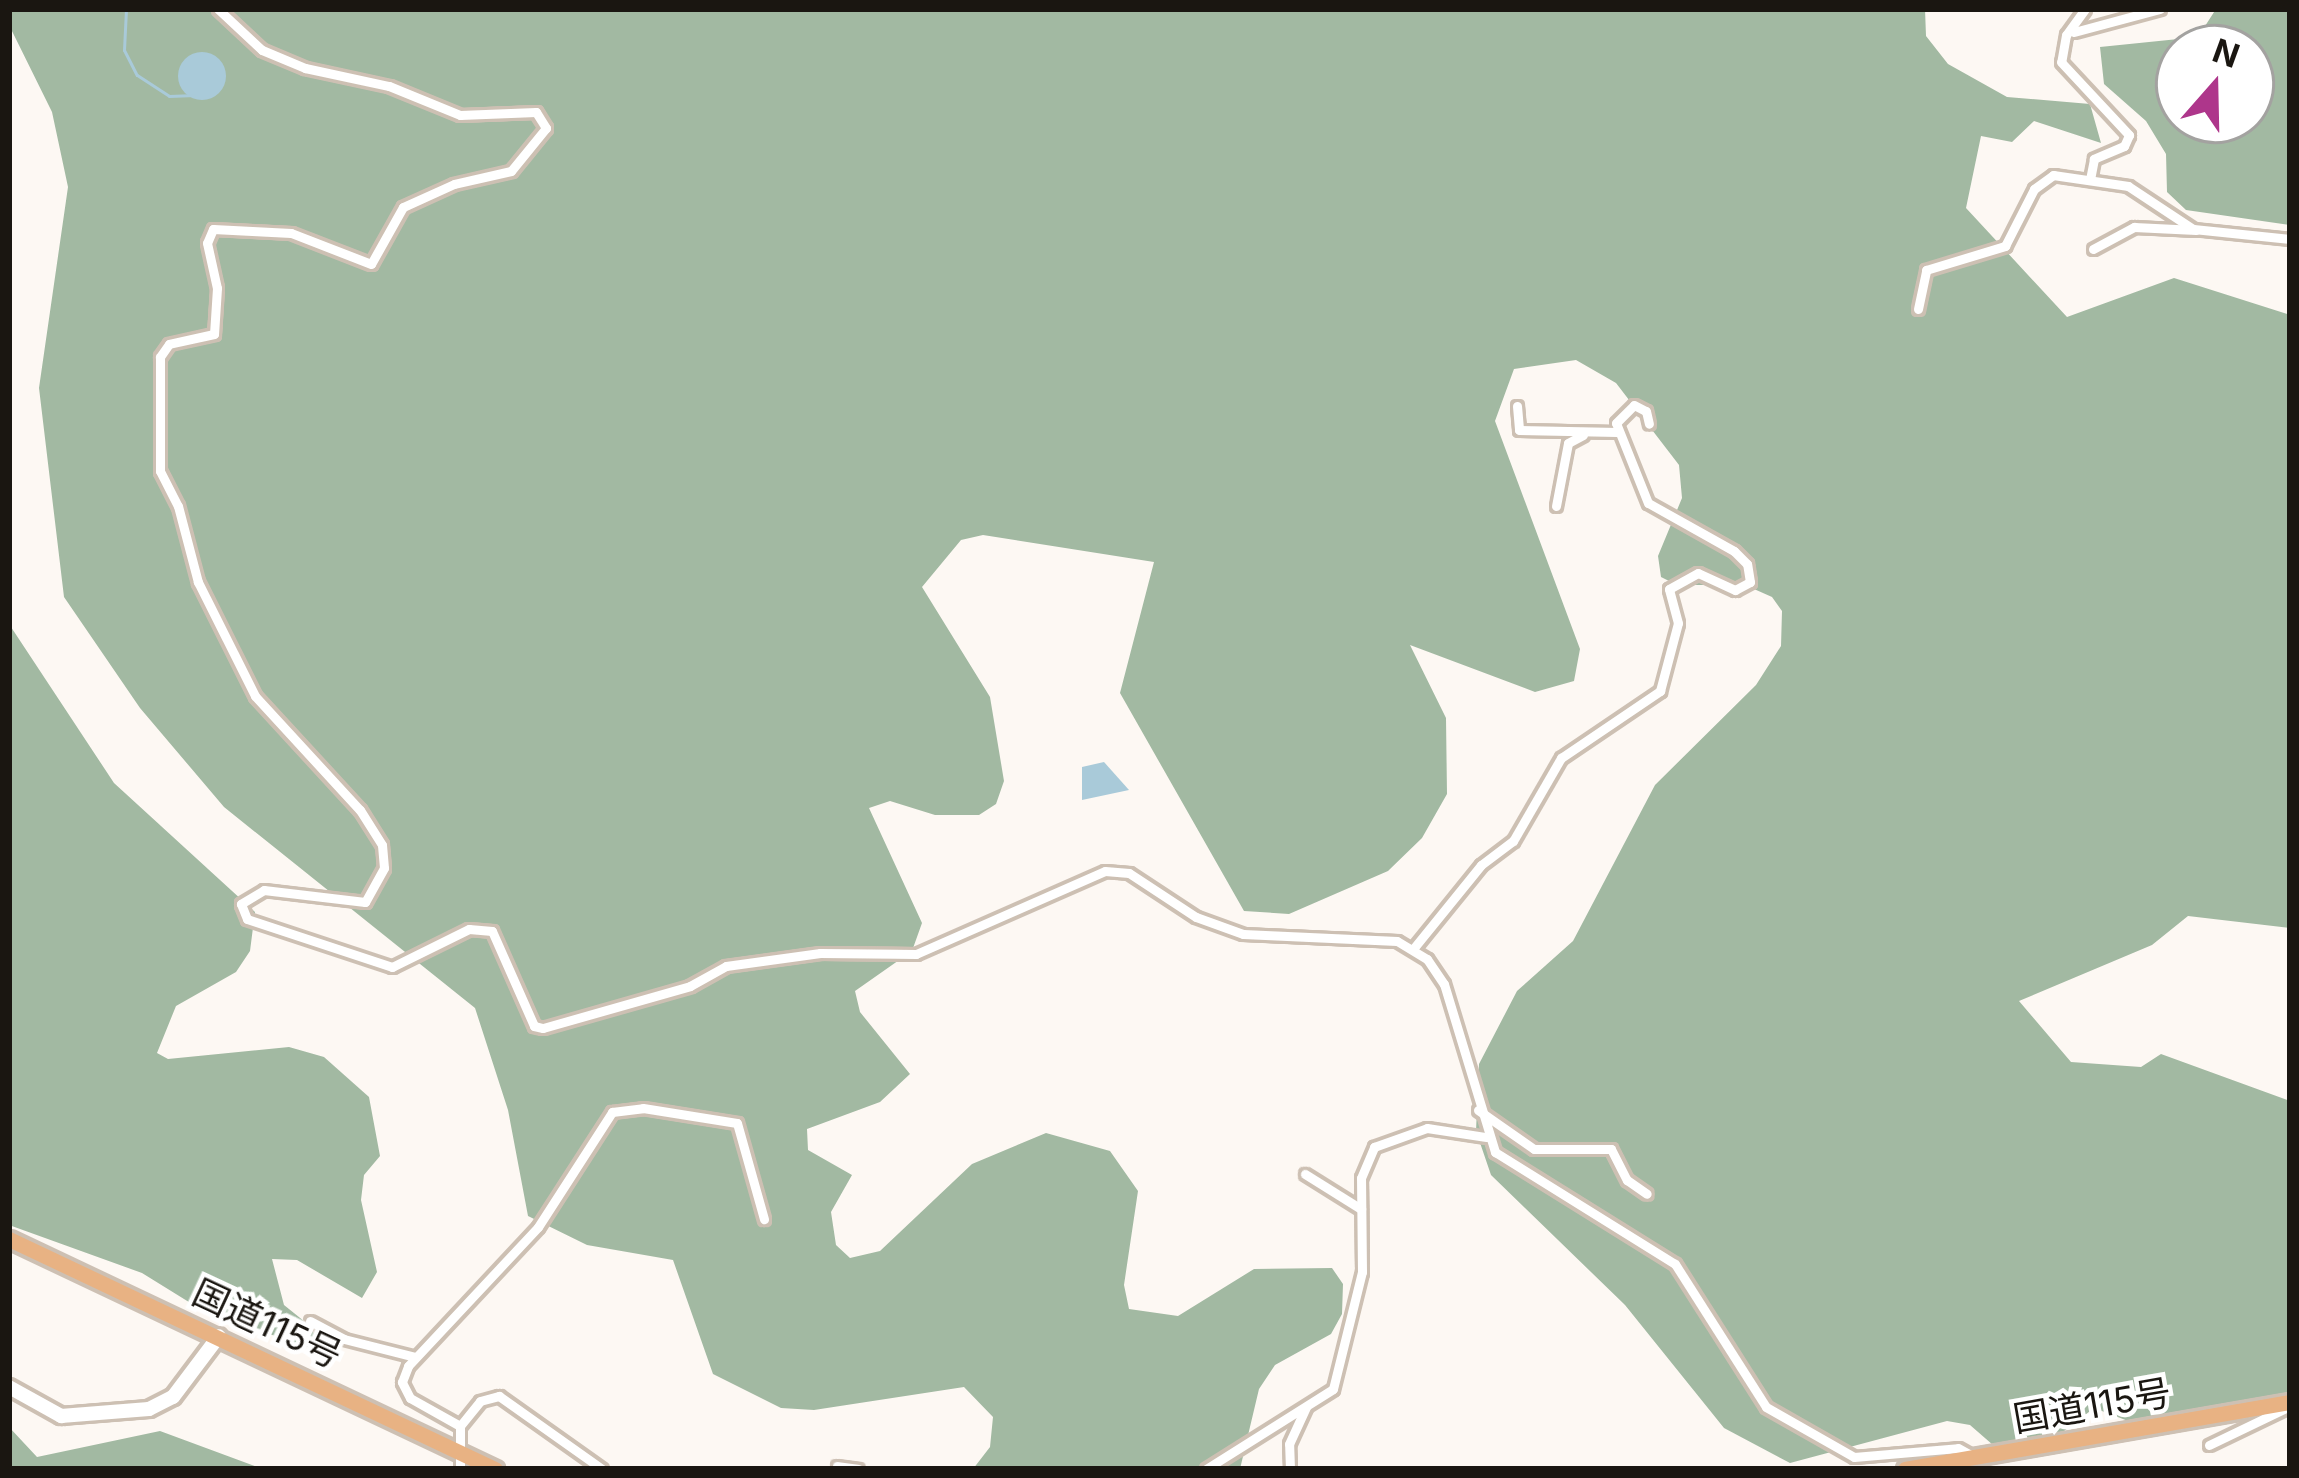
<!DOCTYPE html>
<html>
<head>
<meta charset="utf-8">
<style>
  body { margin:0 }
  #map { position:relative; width:2299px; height:1478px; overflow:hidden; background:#fdf8f3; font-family:Inter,"Noto Sans JP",sans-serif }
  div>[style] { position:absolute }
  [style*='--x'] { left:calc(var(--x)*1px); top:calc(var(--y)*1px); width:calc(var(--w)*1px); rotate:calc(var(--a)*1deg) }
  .forest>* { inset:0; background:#a2b9a2 }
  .water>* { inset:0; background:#a9cad9 }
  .round { border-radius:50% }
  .stream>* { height:3px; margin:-1.5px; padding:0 1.5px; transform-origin:1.5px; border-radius:1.5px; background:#a9cad9 }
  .roads { filter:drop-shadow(3px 0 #cdc0b3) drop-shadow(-3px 0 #cdc0b3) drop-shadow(0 3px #cdc0b3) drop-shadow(0 -3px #cdc0b3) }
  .minor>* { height:9px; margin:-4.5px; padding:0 4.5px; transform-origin:4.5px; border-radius:4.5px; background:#fff }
  .secondary>* { height:14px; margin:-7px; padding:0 7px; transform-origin:7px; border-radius:7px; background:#fff }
  .trunk>* { height:15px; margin:-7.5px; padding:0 7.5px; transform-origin:7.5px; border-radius:7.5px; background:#e8b283 }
  span { translate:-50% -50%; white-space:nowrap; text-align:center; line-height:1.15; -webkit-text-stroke:9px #fff; paint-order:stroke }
  .street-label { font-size:36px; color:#1a1611 }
  .frame { position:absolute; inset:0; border:12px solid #1a1611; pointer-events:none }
  .north { position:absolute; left:2155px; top:24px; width:120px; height:120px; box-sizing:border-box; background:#fff; border:3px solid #a3a2a0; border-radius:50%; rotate:20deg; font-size:33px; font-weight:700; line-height:48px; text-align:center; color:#1a1611 }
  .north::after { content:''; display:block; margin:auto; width:42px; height:54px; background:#ae368b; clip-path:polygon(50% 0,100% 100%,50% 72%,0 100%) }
</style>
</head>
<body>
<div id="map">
  <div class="forest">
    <div style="clip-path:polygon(9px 9px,1925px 9px,1926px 36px,1948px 64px,2007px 97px,2090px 104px,2101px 143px,2034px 121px,2012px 142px,1981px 136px,1966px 208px,2067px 317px,2174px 278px,2290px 315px,2290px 928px,2188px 916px,2152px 945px,2019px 1001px,2071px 1062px,2141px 1067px,2161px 1054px,2290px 1101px,2290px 1396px,2144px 1427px,2094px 1408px,2059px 1435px,1993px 1445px,1970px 1425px,1947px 1421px,1790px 1463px,1724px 1428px,1625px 1305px,1491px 1175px,1476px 1131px,1479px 1064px,1517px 991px,1573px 941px,1655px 785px,1756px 685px,1781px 646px,1782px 611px,1772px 597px,1745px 585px,1677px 585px,1661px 577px,1658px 556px,1682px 498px,1679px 465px,1616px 383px,1576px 360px,1514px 369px,1495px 421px,1580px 649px,1574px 681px,1535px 692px,1410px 645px,1446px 718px,1447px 794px,1422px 838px,1388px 871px,1289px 914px,1244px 911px,1120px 693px,1154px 562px,983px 535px,961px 540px,922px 587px,990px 697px,1004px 781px,996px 804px,979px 815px,935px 815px,890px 801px,869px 808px,922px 923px,912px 951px,855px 991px,860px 1012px,910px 1074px,880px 1102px,807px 1129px,808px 1150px,852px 1175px,831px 1212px,836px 1245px,850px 1258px,880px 1251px,972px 1164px,1046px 1133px,1110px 1151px,1138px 1191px,1124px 1285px,1129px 1309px,1178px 1316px,1254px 1269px,1332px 1268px,1343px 1284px,1342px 1314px,1331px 1334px,1275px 1365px,1259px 1389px,1240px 1469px,973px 1469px,990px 1447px,993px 1417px,964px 1387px,814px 1410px,781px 1408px,713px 1374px,673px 1260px,587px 1245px,528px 1216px,508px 1110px,475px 1008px,224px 807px,140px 708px,64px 597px,39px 388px,68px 187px,52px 112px,9px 25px)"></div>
    <div style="clip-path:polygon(evenodd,2216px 9px,2290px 9px,2290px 225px,2186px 210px,2167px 192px,2166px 154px,2146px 121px,2104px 84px,2100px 47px,2198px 37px,2216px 9px,2179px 48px,2251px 48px,2251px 120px,2179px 120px,2179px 48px)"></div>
    <div style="clip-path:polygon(9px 624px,114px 783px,255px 912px,250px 951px,236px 972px,176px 1006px,157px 1053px,168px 1059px,289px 1047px,324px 1057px,369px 1097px,380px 1156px,364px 1175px,361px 1200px,377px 1272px,362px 1298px,297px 1260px,272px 1259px,284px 1305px,320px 1334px,322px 1352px,205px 1312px,142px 1273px,9px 1225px)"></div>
    <div style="clip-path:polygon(9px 1427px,37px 1457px,160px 1431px,260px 1468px,350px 1469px,9px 1469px)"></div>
  </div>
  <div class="water">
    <div class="round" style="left:178px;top:52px;width:48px;height:48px"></div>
    <div style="clip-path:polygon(1104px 762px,1129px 790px,1082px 800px,1082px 767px)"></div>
  </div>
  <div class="stream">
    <div style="--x:84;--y:9;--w:2;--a:0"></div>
    <div style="--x:126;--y:9;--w:41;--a:92.8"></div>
    <div style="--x:124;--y:50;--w:28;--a:63"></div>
    <div style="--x:137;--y:75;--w:38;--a:33"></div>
    <div style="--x:169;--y:96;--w:26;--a:-2"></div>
  </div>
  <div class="roads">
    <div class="minor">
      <div style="--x:218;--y:9;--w:60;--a:43"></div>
      <div style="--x:262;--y:50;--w:47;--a:22.7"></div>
      <div style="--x:305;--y:68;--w:86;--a:12.1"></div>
      <div style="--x:389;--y:86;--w:77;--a:22.2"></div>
      <div style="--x:460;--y:115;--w:76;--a:-2.3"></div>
      <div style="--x:536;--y:112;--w:19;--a:58"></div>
      <div style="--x:546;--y:128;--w:55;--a:129.1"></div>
      <div style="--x:511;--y:171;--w:58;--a:167.2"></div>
      <div style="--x:454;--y:184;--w:56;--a:155.7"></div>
      <div style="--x:403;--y:207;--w:65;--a:119.3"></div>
      <div style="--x:371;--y:264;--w:86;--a:-158.8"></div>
      <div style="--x:291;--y:233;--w:78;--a:-177.1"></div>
      <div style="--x:213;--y:229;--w:15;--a:113"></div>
      <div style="--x:207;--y:243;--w:46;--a:77.5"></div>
      <div style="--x:217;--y:288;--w:46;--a:93.7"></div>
      <div style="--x:214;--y:334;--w:46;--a:167.5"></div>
      <div style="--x:169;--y:344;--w:16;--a:125"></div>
      <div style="--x:160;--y:357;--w:114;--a:90"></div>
      <div style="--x:160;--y:471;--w:39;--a:63"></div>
      <div style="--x:178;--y:506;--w:79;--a:75.3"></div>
      <div style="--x:198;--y:582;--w:127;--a:63.4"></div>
      <div style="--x:255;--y:696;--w:155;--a:47.4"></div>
      <div style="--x:360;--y:810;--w:41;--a:57.8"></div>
      <div style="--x:382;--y:845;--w:23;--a:85"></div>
      <div style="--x:384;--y:868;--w:39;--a:119"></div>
      <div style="--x:365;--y:902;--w:102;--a:-173.2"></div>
      <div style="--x:264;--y:890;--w:27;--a:149"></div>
      <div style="--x:241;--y:904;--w:16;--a:68"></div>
      <div style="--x:247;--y:919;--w:153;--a:18.3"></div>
      <div style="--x:392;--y:967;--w:86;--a:-26.3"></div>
      <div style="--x:469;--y:929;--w:23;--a:5"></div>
      <div style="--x:492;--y:931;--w:104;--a:66.1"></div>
      <div style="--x:534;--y:1026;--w:9;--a:13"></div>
      <div style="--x:543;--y:1028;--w:153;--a:-15.9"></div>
      <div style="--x:690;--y:986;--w:41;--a:-29.1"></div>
      <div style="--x:726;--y:966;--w:95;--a:-7.9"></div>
      <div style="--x:820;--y:953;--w:96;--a:0.6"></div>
      <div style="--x:916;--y:954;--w:206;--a:-23.7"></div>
      <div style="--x:1105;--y:871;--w:24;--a:5"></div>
      <div style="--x:1129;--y:873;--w:80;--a:33.3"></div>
      <div style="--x:1196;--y:917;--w:50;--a:19.9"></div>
      <div style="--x:1243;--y:934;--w:154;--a:2.6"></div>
      <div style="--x:1397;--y:941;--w:35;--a:31"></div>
      <div style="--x:1427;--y:959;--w:30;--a:56"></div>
      <div style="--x:1444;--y:984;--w:176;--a:73.1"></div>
      <div style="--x:1495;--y:1152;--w:212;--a:31.9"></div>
      <div style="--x:1675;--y:1264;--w:169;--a:57.5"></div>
      <div style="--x:1766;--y:1407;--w:101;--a:29.6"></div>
      <div style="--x:1854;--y:1457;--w:104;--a:-4.9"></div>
      <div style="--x:1958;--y:1448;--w:18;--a:29"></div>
      <div style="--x:2085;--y:9;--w:32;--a:126"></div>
      <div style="--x:2066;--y:35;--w:27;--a:100"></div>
      <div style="--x:2061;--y:62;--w:100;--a:47"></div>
      <div style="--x:2129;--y:135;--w:12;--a:114"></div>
      <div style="--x:2124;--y:146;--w:33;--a:157"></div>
      <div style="--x:2094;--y:159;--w:20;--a:101"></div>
      <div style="--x:2074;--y:32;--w:89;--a:-15"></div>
      <div style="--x:2093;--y:249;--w:47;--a:-28.2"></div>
      <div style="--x:2134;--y:227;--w:62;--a:2.8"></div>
      <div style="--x:1918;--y:309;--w:40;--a:-78"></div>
      <div style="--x:1926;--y:270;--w:83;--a:-16.9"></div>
      <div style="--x:2005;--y:246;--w:64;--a:-63"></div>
      <div style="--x:2034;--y:189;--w:24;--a:-36"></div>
      <div style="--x:2053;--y:175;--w:76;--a:8.3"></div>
      <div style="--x:2128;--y:186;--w:78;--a:33.5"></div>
      <div style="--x:2193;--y:229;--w:98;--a:5.9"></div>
      <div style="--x:1517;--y:406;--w:24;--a:85"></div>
      <div style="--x:1519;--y:430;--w:98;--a:1.2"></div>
      <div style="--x:1556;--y:506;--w:64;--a:-79.2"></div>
      <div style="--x:1568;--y:443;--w:17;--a:-28"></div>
      <div style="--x:1413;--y:949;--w:108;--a:-51"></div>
      <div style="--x:1481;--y:865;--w:40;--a:-37"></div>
      <div style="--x:1513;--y:841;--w:96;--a:-60"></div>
      <div style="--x:1561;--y:758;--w:120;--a:-34.1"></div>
      <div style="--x:1660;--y:691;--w:70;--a:-75.2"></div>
      <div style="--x:1678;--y:623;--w:35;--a:-105"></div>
      <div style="--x:1669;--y:589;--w:33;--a:-29"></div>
      <div style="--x:1698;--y:573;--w:41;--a:24.7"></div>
      <div style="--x:1735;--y:590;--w:17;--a:-28"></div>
      <div style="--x:1750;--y:582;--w:18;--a:-99"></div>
      <div style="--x:1747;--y:564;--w:18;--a:-135"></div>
      <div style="--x:1734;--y:551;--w:98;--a:-150.8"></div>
      <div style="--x:1648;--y:503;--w:86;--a:-111.8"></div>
      <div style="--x:1616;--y:423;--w:25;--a:-45"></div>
      <div style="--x:1634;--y:405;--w:13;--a:27"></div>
      <div style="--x:1646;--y:411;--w:13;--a:77"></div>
      <div style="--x:1478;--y:1110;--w:68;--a:34.9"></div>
      <div style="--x:1534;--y:1149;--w:77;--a:0"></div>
      <div style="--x:1611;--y:1149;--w:35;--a:63"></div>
      <div style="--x:1627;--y:1180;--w:24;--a:35"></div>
      <div style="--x:1305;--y:1174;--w:66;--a:32"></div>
      <div style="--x:310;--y:1321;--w:38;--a:28"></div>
      <div style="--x:344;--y:1339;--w:73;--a:14.2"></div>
      <div style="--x:460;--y:1426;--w:57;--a:-150.8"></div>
      <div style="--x:410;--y:1398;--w:18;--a:-117"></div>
      <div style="--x:402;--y:1382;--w:17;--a:-69"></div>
      <div style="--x:408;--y:1366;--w:190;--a:-46.9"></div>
      <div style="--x:538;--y:1227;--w:137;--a:-57.2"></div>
      <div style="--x:612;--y:1112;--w:31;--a:-7"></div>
      <div style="--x:643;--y:1108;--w:95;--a:9.1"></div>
      <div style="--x:737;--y:1123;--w:100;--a:74.3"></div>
      <div style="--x:2209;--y:1445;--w:90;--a:-25.7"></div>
      <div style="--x:837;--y:1466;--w:21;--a:8"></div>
      <div style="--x:460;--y:1469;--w:43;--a:-90"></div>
      <div style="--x:460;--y:1426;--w:32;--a:-51"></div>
      <div style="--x:480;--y:1401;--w:20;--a:-15"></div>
      <div style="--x:499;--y:1396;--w:126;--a:35.3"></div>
      <div style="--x:1206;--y:1469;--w:150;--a:-32.2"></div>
      <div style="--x:1333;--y:1389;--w:121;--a:-76.1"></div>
      <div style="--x:1362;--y:1272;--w:94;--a:-90.6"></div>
      <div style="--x:1361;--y:1178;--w:34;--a:-67"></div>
      <div style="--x:1374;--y:1147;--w:56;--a:-19.7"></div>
      <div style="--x:1427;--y:1128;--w:60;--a:8.7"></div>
      <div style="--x:1290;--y:1469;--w:25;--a:-92"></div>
      <div style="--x:1289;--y:1444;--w:41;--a:-65.3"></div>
    </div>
    <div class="secondary">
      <div style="--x:9;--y:1387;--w:60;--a:29.1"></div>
      <div style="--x:61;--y:1416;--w:88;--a:-4.5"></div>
      <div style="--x:149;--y:1409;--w:27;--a:-27"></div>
      <div style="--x:173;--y:1397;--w:76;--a:-53"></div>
    </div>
    <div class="trunk">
      <div style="--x:9;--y:1239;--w:538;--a:25.33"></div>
      <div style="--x:1905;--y:1469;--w:391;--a:-9.9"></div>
    </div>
  </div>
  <div class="street-label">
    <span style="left:267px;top:1324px;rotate:25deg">国道115号</span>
    <span style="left:2092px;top:1406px;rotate:-10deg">国道115号</span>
  </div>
  <div class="frame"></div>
  <div class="north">N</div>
</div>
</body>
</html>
